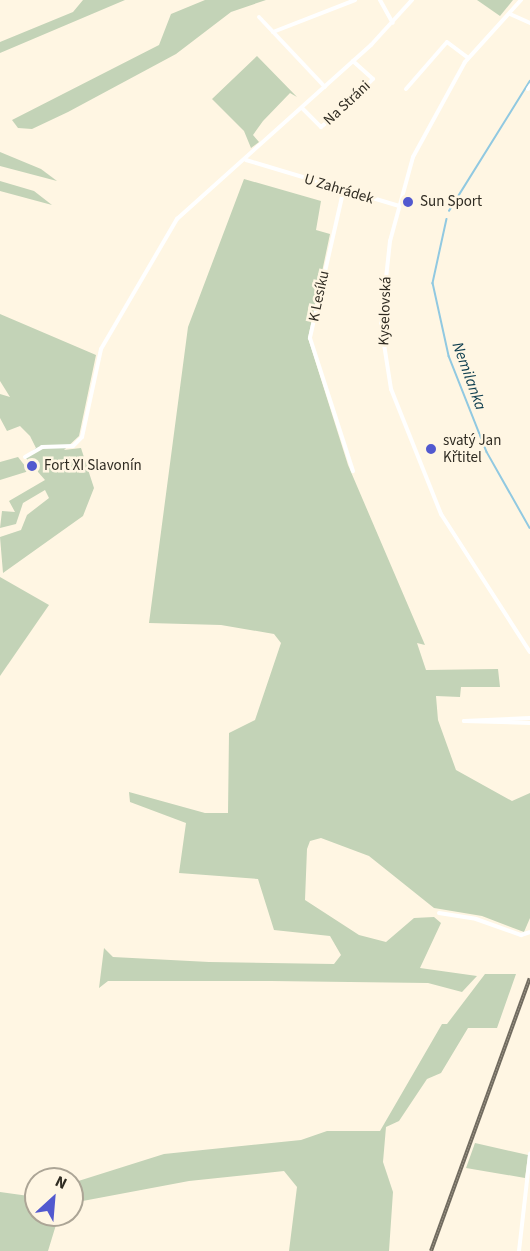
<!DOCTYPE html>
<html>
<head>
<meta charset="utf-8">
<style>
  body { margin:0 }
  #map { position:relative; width:530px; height:1251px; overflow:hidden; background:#fff6e3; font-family:"Source Sans 3",sans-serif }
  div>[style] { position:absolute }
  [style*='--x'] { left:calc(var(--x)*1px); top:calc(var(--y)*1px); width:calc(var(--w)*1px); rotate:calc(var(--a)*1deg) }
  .green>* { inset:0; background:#c3d3b7 }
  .stream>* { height:1.5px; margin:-0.75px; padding:0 0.75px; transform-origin:0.75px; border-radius:0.75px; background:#91c9e1 }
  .street>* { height:4px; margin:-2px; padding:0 2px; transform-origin:2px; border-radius:2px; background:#fff }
  .rail>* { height:4px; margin-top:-2px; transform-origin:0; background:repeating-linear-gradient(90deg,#fff6e3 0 4.5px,#726c60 0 9px); box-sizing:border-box; border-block:2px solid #726c60 }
  .dots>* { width:16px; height:16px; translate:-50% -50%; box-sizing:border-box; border:3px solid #fff6e3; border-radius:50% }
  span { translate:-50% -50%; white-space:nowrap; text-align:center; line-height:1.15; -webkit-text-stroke:5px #fff6e3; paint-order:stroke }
  .street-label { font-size:15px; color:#2f2b22 }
  .poi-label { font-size:15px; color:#2f2b22 }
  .left { translate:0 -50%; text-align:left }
  .water-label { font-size:16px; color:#0e3e4f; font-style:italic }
  .north { position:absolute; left:24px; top:1167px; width:60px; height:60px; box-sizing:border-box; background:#fff6e3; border:2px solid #aca596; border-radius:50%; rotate:26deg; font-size:16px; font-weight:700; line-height:24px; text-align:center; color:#2f2b22 }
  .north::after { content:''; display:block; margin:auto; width:21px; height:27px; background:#5259cf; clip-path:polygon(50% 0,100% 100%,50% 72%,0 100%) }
</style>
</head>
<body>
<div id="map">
  <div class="green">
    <div style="clip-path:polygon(83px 0,125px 0,0 53px,0 42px,73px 12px)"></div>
    <div style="clip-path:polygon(205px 0,266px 0,231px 12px,176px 54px,68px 112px,32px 129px,18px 128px,12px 120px,159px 45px,171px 14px)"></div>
    <div style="clip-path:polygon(477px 0,513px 0,500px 16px)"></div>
    <div style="clip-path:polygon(257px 56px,297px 97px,290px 93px,263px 121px,253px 135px,259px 142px,251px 148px,244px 131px,212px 99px)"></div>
    <div style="clip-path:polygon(0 152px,41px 169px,57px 181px,0 166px)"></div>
    <div style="clip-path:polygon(244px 179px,321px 201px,316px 230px,330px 234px,308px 338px,348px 465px,425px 645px,417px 643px,426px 670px,498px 669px,500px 687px,461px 687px,460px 697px,436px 696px,438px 720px,456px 770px,512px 801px,530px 793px,530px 918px,524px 932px,482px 916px,434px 908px,369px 856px,321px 838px,310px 841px,307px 849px,305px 900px,359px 935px,386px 942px,414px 918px,434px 917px,441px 923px,420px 968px,477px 976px,462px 992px,428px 983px,271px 981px,108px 981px,99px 988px,104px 948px,113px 957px,209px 962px,334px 964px,341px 955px,330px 936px,274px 930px,258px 879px,179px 873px,186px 823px,130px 802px,129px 792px,205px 813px,228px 813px,229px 733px,255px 720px,281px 643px,274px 634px,221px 625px,149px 623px,188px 327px)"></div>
    <div style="clip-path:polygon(0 181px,34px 191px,52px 205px,0 191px)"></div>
    <div style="clip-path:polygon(0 314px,96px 355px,79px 436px,64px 450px,81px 448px,94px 488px,83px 516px,3px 573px,0 537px,21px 530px,27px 515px,49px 498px,45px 490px,23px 503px,16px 524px,0 528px,2px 511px,15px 512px,9px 501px,45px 480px,25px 457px,36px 448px,30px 436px,20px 426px,7px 431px,0 418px,0 394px,10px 397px,0 381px)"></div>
    <div style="clip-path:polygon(18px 457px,29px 471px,0 480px,0 462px)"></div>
    <div style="clip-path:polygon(0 577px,49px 605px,0 676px)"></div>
    <div style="clip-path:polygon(485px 974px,516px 974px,497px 1028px,468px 1028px,441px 1073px,427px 1079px,399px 1121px,386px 1127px,383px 1162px,393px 1192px,389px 1251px,289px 1251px,297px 1187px,284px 1171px,189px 1181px,72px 1203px,72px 1183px,164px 1154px,301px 1140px,327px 1131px,380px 1131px,442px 1024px,447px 1024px)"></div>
    <div style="clip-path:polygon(475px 1143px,528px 1155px,525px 1178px,466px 1168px)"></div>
    <div style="clip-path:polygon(0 1192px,36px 1197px,36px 1215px,59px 1215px,48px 1251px,0 1251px)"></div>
  </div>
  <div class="stream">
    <div style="--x:449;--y:211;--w:153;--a:-58.1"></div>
    <div style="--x:447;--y:219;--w:66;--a:102.3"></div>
    <div style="--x:433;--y:283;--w:75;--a:77.6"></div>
    <div style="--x:449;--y:356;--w:103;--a:68.4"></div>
    <div style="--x:487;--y:452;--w:87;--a:60.5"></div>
  </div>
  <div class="street">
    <div style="--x:380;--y:0;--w:26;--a:61"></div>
    <div style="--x:521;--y:0;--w:84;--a:132.1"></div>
    <div style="--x:465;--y:62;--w:108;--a:118.7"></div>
    <div style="--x:413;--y:157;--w:87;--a:105.3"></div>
    <div style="--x:390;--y:241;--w:84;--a:96.1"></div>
    <div style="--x:381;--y:325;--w:65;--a:81.1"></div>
    <div style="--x:391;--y:389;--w:135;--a:68.2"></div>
    <div style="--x:441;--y:514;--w:164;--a:57.2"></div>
    <div style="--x:510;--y:14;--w:22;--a:24"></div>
    <div style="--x:259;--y:17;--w:96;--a:46.7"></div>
    <div style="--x:273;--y:32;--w:88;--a:-21.3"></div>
    <div style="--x:406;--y:89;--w:62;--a:-48.9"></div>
    <div style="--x:447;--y:42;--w:26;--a:37"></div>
    <div style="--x:528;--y:89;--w:4;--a:-56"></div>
    <div style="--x:302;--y:108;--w:27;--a:45"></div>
    <div style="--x:321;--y:127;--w:27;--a:-39"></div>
    <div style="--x:342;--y:110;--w:44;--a:-45"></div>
    <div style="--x:373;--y:79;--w:27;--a:-138"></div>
    <div style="--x:246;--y:160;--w:160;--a:16.7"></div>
    <div style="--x:344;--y:188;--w:154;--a:102.8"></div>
    <div style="--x:310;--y:338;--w:140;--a:72.1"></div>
    <div style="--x:25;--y:457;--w:20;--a:-30"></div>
    <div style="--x:42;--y:447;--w:31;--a:-2"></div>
    <div style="--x:73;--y:446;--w:13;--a:-45"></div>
    <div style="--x:82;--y:437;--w:90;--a:-77.8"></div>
    <div style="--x:101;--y:349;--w:151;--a:-59.7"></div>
    <div style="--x:177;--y:219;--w:261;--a:-41.9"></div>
    <div style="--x:371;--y:45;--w:61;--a:-47.7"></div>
    <div style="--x:464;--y:721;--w:66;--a:-2.6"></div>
    <div style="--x:464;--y:721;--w:66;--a:1.7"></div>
    <div style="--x:439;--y:913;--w:37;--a:9"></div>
    <div style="--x:476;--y:919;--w:48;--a:19.6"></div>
    <div style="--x:521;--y:935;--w:9;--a:-18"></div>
    <div style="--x:519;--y:1251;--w:98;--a:-83.5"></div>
  </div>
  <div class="rail">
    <div style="--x:431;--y:1251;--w:290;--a:-70.1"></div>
  </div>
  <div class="dots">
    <div style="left:408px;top:202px;background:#5259cf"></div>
    <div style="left:431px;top:449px;background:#5259cf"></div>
    <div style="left:32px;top:466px;background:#5259cf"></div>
  </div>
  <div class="street-label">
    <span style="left:347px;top:103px;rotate:-43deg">Na Stráni</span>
    <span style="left:339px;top:189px;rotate:17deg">U Zahrádek</span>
    <span style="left:319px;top:296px;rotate:-78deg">K Lesíku</span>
    <span style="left:385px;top:311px;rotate:-88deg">Kyselovská</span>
  </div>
  <div class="poi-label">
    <span class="left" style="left:420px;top:202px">Sun Sport</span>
    <span class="left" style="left:443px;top:449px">svatý Jan<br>Křtitel</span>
    <span class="left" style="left:44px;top:466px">Fort XI Slavonín</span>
  </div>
  <div class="water-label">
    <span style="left:469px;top:376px;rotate:70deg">Nemilanka</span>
  </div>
  <div class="north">N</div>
</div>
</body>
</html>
